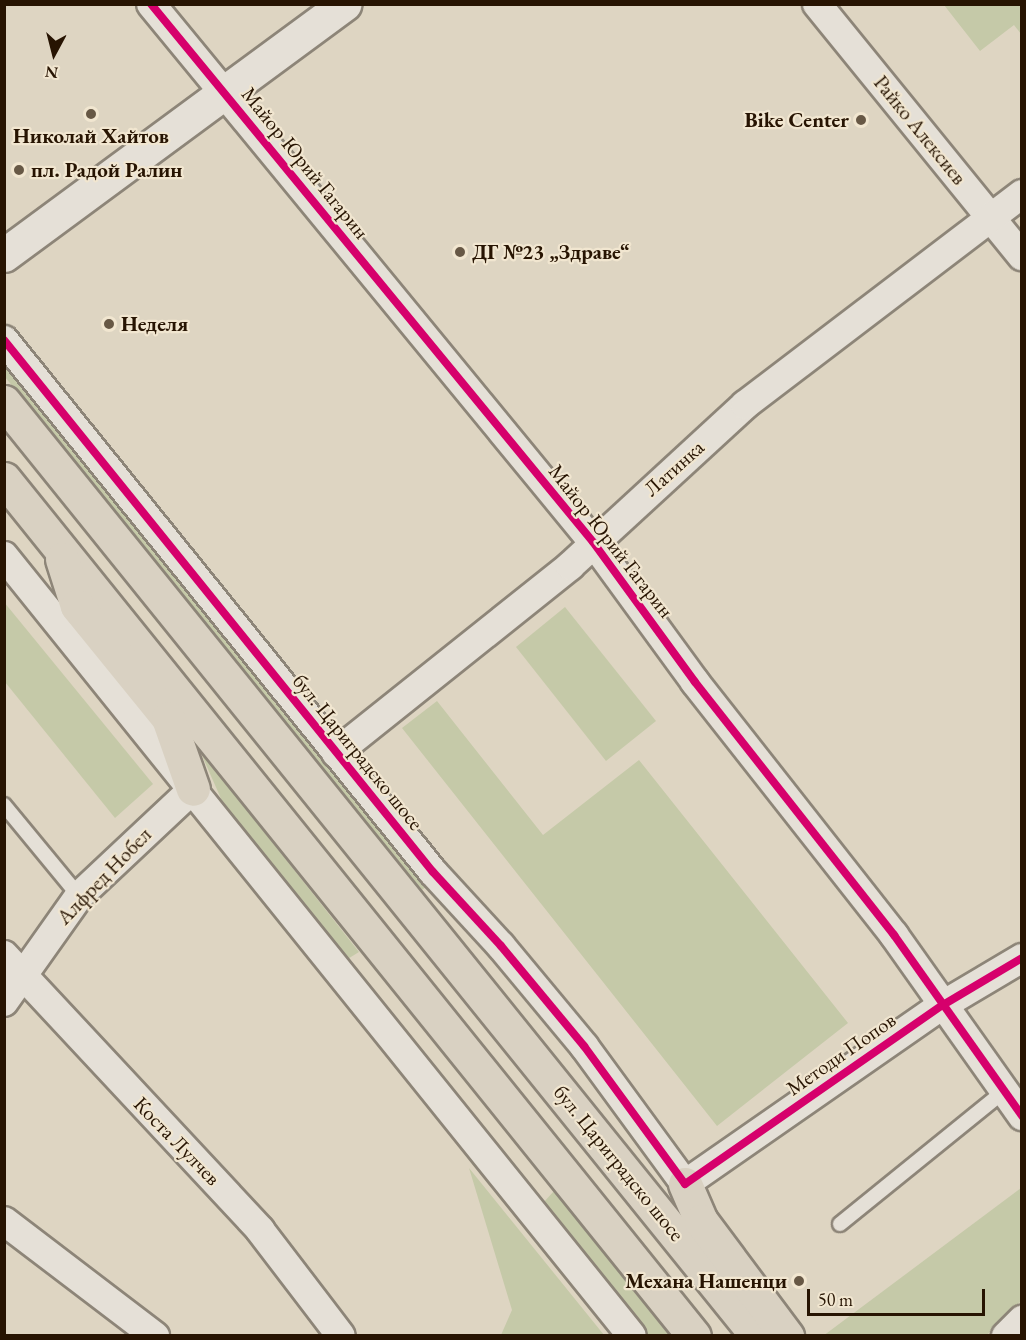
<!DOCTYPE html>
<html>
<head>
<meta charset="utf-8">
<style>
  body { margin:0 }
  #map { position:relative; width:1026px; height:1340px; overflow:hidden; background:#ded5c2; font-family:"EB Garamond",serif }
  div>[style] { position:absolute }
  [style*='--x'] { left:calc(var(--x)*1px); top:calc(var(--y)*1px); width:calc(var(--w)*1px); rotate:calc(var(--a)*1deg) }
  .green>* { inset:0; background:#c5c9a8 }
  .roads { filter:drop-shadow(2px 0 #8d8578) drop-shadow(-2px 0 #8d8578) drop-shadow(0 2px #8d8578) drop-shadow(0 -2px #8d8578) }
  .lane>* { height:14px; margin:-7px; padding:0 7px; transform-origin:7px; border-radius:7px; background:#e5e0d7 }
  .street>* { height:28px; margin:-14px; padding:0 14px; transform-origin:14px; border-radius:14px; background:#e5e0d7 }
  .secondary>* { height:33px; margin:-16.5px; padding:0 16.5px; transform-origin:16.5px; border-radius:16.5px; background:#e5e0d7 }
  .highway>* { height:33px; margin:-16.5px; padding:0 16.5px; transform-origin:16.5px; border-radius:16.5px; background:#d9d1c2 }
  .cycleway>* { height:8px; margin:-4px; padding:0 4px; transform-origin:4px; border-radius:4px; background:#d6006c }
  .dots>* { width:16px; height:16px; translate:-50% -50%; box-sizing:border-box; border:3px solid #f1e6d0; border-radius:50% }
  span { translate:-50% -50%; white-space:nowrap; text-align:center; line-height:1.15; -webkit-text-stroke:4.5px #f1e6d0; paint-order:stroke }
  .poi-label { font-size:21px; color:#271402; font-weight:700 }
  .right { translate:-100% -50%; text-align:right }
  .left { translate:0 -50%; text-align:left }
  .street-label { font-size:21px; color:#271402 }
  .frame { position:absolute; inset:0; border:6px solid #271402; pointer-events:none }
  .north { position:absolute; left:24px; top:24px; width:60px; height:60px; -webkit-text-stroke:4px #f1e6d0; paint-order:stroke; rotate:187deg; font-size:16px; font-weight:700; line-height:24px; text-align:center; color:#271402 }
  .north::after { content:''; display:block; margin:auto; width:21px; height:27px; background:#271402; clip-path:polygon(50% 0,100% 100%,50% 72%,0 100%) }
  .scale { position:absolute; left:807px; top:1289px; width:178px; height:27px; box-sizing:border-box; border:3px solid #271402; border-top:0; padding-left:8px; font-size:18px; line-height:21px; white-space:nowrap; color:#271402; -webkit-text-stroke:4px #f1e6d0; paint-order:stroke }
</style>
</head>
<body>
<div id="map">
  <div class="green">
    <div style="clip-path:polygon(944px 5px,1021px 5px,1021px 34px,1014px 25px,980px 51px)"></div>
    <div style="clip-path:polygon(4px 356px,432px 882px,422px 890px,5px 377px)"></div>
    <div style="clip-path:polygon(4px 602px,153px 784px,115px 818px,5px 682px)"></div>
    <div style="clip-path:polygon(565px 607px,656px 721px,606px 761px,516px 647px)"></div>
    <div style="clip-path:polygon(437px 701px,543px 835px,639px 760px,848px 1023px,717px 1126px,402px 728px)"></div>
    <div style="clip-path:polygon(200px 751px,359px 952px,346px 960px,226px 810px)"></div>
    <div style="clip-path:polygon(469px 1168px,604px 1335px,501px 1335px,512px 1310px)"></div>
    <div style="clip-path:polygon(1021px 1188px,1021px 1301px,987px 1335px,823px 1336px)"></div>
    <div style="clip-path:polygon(554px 1191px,669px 1335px,645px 1335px,543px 1203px)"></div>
  </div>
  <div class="roads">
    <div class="lane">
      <div style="--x:4;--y:805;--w:118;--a:50.5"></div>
      <div style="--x:840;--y:1224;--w:211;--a:-39"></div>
    </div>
    <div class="street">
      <div style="--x:151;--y:4;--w:696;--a:50.59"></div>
      <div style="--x:593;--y:542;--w:173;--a:53.9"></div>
      <div style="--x:695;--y:682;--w:322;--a:51.8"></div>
      <div style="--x:894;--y:935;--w:222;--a:54.7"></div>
      <div style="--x:817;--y:4;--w:325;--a:50.9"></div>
      <div style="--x:4;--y:340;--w:683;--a:51.12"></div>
      <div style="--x:433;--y:872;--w:100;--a:47.4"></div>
      <div style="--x:501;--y:946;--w:130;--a:50.3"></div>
      <div style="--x:584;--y:1046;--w:171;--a:53.8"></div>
      <div style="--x:685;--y:1184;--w:314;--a:-34.8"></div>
      <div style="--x:943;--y:1005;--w:92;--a:-30.7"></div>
      <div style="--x:4;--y:556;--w:1001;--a:51.16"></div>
      <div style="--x:336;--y:753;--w:300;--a:-38.6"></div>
      <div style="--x:570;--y:566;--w:238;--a:-42.6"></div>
      <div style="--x:745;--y:405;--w:348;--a:-37.3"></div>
      <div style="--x:4;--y:955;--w:376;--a:47"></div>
      <div style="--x:260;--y:1230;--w:133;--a:52.6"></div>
      <div style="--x:4;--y:1002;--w:130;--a:-54.7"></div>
      <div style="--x:79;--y:896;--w:156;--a:-43.2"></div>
      <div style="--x:4;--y:1221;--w:190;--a:37.3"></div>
      <div style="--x:1006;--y:1336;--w:23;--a:-45"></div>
    </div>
    <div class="secondary">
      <div style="--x:4;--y:255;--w:423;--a:-36.4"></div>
    </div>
    <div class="highway">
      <div style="--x:4;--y:402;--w:1200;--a:51.12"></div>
      <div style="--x:4;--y:479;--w:1100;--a:51.16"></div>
      <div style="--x:62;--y:559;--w:49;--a:72.3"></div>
      <div style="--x:77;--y:606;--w:144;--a:50.9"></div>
      <div style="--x:168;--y:718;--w:75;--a:70.6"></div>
      <div style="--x:685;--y:1184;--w:40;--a:66.6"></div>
      <div style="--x:701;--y:1221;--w:144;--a:53.2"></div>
    </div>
  </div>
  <div class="cycleway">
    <div style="--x:151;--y:4;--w:696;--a:50.59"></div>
    <div style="--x:593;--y:542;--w:173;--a:53.9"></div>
    <div style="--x:695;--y:682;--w:322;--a:51.8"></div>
    <div style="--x:894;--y:935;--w:222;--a:54.7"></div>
    <div style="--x:4;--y:340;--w:683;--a:51.12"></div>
    <div style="--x:433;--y:872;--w:100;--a:47.4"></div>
    <div style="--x:501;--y:946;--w:130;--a:50.3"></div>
    <div style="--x:584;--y:1046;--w:171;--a:53.8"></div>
    <div style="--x:685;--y:1184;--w:314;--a:-34.8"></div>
    <div style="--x:943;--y:1005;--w:92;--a:-30.7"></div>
  </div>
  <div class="dots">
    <div style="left:91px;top:114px;background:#675845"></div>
    <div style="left:861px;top:120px;background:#675845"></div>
    <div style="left:19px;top:170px;background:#675845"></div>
    <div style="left:460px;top:252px;background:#675845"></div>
    <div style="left:109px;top:324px;background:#675845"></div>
    <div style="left:799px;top:1281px;background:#675845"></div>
  </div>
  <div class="poi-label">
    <span class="right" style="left:849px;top:120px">Bike Center</span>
    <span style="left:91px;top:136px">Николай Хайтов</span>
    <span class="left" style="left:31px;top:170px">пл. Радой Ралин</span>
    <span class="left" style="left:472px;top:252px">ДГ №23 „Здраве“</span>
    <span class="left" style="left:121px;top:324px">Неделя</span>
    <span class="right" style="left:787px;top:1281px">Механа Нашенци</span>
  </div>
  <div class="street-label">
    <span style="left:920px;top:130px;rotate:51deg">Райко Алексиев</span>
    <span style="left:305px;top:163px;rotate:51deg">Майор Юрий Гагарин</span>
    <span style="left:674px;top:468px;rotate:-42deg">Латинка</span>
    <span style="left:611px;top:541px;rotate:52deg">Майор Юрий Гагарин</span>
    <span style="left:358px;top:752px;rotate:51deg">бул. Цариградско шосе</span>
    <span style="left:104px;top:876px;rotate:-46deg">Алфред Нобел</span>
    <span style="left:841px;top:1054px;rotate:-35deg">Методи Попов</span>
    <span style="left:177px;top:1141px;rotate:46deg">Коста Лулчев</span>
    <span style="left:619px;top:1163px;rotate:51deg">бул. Цариградско шосе</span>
  </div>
  <div class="frame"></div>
  <div class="north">N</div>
  <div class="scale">50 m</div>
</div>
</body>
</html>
